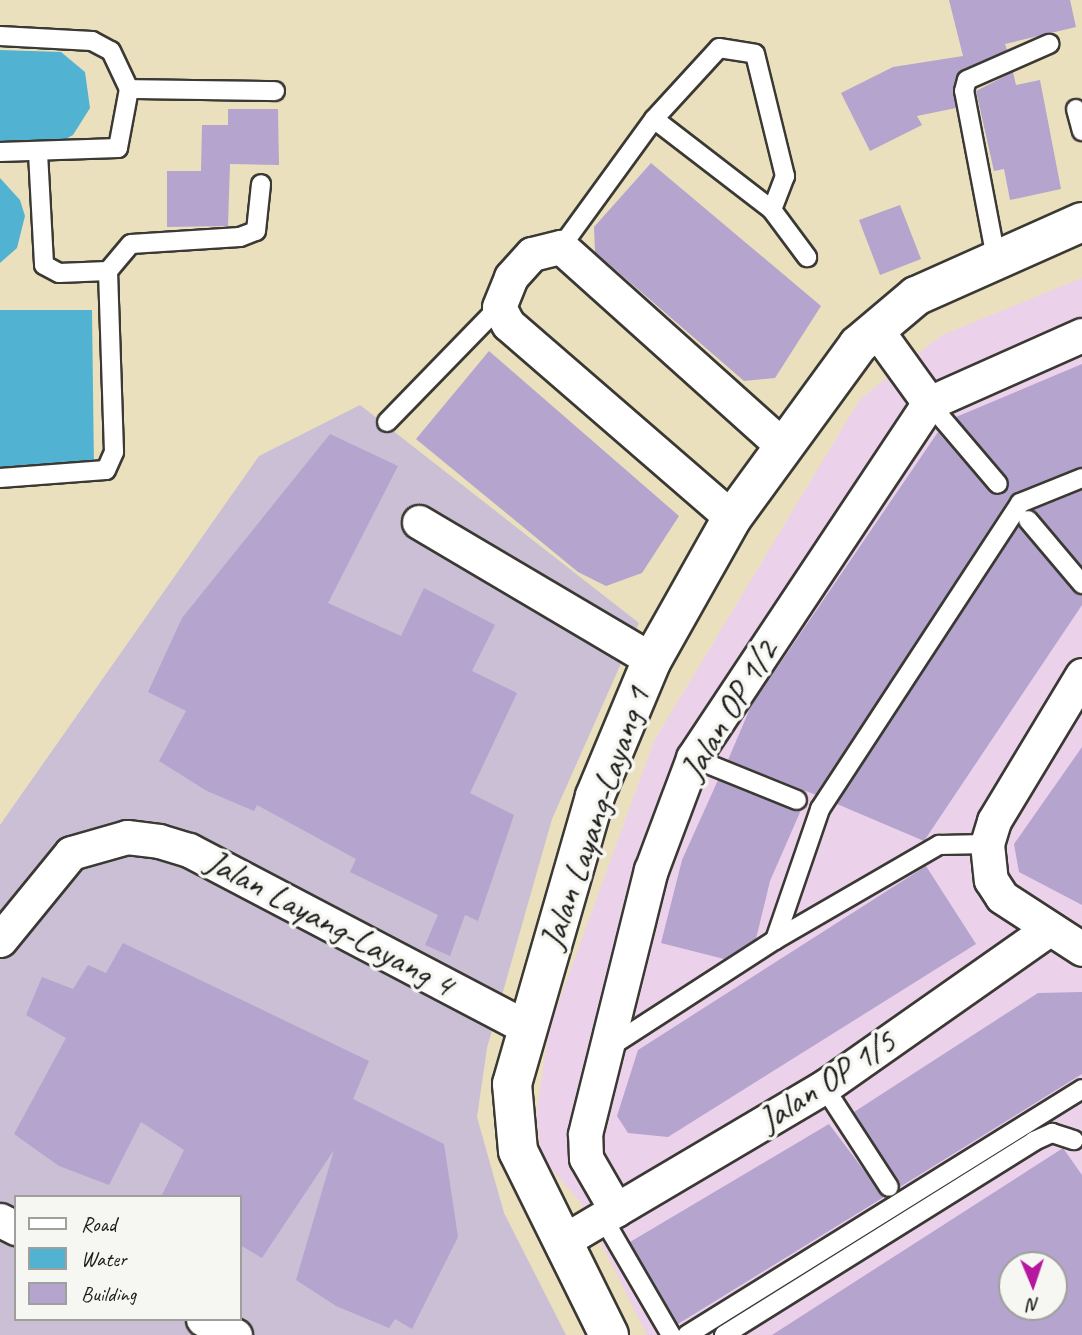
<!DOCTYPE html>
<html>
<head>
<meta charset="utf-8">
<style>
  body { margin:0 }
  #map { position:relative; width:1082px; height:1335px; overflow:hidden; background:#eae0bd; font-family:Caveat,sans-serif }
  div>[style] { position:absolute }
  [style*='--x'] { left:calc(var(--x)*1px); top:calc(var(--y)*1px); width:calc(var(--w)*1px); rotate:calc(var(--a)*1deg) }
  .built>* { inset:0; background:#ecd1ea }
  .industrial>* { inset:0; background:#cbbfd5 }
  .water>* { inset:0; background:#52b2d1 }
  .building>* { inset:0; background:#b4a4ce }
  .roads { filter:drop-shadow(2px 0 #3b3934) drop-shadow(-2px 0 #3b3934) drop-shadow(0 2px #3b3934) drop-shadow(0 -2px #3b3934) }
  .lane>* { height:18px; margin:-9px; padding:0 9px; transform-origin:9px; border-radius:9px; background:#fff }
  .street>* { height:33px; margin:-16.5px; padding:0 16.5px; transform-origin:16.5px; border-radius:16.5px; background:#fff }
  .secondary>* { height:38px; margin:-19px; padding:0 19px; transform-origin:19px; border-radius:19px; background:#fff }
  span { translate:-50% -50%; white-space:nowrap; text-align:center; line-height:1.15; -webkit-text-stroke:7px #f6f6f2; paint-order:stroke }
  .street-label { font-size:35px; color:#1c1c1c }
  .legend { position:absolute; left:14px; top:1195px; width:228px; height:126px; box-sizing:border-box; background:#f6f6f2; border:2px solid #9f9f9c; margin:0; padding:9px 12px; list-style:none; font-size:21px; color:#1c1c1c }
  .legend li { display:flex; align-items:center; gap:14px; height:35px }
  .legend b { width:35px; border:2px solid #9f9f9c }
  .north { position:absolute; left:998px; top:1251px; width:70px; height:70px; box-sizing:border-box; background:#f6f6f2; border:2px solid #9f9f9c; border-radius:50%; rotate:178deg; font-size:19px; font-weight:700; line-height:28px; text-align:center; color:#1c1c1c }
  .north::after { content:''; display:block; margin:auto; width:24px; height:32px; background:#b5179e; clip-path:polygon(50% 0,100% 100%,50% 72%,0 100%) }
</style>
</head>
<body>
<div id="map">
  <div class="built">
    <div style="clip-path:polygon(evenodd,1082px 278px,1082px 1335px,647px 1335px,581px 1203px,542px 1158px,536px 1115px,549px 1029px,654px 741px,860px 399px,942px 335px,1082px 278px,1012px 1265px,1054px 1265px,1054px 1307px,1012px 1307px,1012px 1265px)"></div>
  </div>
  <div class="industrial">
    <div style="clip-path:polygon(evenodd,360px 405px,639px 623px,552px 819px,487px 1048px,477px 1117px,504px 1213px,566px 1335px,0 1335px,0 825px,259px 456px,360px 405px,16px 1197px,240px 1197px,240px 1319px,16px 1319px,16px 1197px)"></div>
  </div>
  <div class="water">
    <div style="clip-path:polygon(0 50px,61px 52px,85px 72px,90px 108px,73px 135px,58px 143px,0 145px)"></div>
    <div style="clip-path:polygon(0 178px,20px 200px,25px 216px,17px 248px,0 263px)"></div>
    <div style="clip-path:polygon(0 310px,92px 310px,94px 469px,0 472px)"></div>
  </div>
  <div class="building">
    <div style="clip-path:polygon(949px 0,1070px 0,1076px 27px,1005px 44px,1007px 50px,962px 70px,953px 89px,956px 108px,917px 116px,922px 125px,870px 151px,841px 93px,893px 67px,963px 56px)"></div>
    <div style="clip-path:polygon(1013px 72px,1016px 85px,1040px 80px,1061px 189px,1010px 200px,1004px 169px,994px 171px,976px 91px)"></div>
    <div style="clip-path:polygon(228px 109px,278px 109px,279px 165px,230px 164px,228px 226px,167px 227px,167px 171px,201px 171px,202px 125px,228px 125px)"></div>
    <div style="clip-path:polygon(651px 163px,821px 306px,775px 378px,744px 381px,595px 252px,594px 227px)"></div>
    <div style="clip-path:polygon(900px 205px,921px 259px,880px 275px,859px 220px)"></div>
    <div style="clip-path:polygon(489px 351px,679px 516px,642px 573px,606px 586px,578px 572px,416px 439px)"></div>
    <div style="clip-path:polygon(1082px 364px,1082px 467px,1010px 497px,816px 795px,728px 760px,751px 706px,938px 432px,989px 491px,1001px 495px,1008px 488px,1007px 477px,956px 417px)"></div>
    <div style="clip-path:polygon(330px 434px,398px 466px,328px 603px,401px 636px,424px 588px,495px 625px,472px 671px,517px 693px,470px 793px,514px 815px,478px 921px,465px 915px,450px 956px,425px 945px,438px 915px,350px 872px,356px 859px,257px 805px,254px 811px,207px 791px,159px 761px,186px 711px,148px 692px,182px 618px)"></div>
    <div style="clip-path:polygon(1082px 490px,1082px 566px,1033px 510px)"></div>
    <div style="clip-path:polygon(1019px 526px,1082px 595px,1082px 605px,924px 841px,837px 804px)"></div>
    <div style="clip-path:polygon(1082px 747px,1082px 905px,1019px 872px,1014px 844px)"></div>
    <div style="clip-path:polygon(718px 780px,801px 810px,770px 881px,756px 939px,724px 959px,661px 943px,682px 860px)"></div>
    <div style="clip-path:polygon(926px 866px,976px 944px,668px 1137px,628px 1133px,617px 1116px,638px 1050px)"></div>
    <div style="clip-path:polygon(123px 943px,369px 1061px,353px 1099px,444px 1144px,458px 1237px,412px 1329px,395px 1319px,389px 1328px,336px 1306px,296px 1280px,334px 1150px,262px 1258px,240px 1245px,240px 1197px,161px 1197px,184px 1150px,141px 1122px,109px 1185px,59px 1166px,14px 1134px,66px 1038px,26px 1015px,42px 977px,73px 989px,88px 965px,106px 973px)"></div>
    <div style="clip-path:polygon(1082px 992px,1082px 1074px,900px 1187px,854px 1112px,1038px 993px)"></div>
    <div style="clip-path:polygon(829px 1124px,884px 1197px,678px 1324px,630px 1242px)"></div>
    <div style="clip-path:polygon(evenodd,1063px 1148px,1082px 1175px,1082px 1335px,772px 1335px,1063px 1148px,1012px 1265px,1054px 1265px,1054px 1307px,1012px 1307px,1012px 1265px)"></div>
  </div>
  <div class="roads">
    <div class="lane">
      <div style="--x:0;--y:36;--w:92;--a:3.1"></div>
      <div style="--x:92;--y:41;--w:21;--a:28"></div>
      <div style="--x:111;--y:51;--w:42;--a:64.7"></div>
      <div style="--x:129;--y:89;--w:60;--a:100.6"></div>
      <div style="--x:118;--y:148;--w:118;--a:178.1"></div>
      <div style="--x:129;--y:89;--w:146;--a:0.8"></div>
      <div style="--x:1076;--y:109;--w:23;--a:75"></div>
      <div style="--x:654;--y:119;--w:149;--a:37.6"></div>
      <div style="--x:772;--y:210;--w:59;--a:53.3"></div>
      <div style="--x:38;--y:153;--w:112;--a:86.9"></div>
      <div style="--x:44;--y:265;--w:17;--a:28"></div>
      <div style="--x:59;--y:273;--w:49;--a:-2.3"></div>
      <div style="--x:561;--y:247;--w:158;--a:-54"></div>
      <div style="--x:654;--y:119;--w:96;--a:-47.5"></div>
      <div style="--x:719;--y:48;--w:36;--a:9"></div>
      <div style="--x:755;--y:54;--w:126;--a:76.2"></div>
      <div style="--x:785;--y:176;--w:36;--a:111"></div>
      <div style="--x:996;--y:258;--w:170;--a:-100.8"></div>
      <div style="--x:964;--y:91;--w:11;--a:-75"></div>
      <div style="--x:967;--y:80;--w:90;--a:-23.7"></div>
      <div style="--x:929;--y:403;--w:106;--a:49.6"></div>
      <div style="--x:387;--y:422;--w:161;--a:-45.8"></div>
      <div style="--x:0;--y:478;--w:106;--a:-4.3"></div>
      <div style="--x:106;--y:470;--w:20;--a:-66"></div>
      <div style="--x:114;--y:452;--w:181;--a:-91.9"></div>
      <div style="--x:108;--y:271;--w:35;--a:-50"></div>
      <div style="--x:131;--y:244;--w:109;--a:-3.7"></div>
      <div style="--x:240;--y:237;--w:17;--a:-21"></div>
      <div style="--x:256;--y:231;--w:47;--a:-83.9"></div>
      <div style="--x:1028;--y:520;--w:84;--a:49.8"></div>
      <div style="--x:693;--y:758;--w:112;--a:22"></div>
      <div style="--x:775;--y:940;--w:190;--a:-30.1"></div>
      <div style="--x:939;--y:845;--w:48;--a:-1.2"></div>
      <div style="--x:608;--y:1048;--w:199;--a:-32.9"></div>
      <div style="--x:775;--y:940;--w:139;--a:-71"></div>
      <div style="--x:820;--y:809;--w:366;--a:-56.8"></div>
      <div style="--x:1020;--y:503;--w:67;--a:-22"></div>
      <div style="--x:824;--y:1087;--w:119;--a:57"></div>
      <div style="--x:603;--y:1218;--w:135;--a:59.8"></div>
      <div style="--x:687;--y:1335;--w:465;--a:-31.9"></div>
      <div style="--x:724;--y:1335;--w:366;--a:-32"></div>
      <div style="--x:1034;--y:1141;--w:20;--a:-24"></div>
      <div style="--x:1052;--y:1133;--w:23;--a:18"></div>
    </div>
    <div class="street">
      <div style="--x:875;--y:328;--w:92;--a:54.2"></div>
      <div style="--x:732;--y:518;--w:296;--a:-139.1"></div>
      <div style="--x:508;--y:324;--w:19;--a:-118"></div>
      <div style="--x:499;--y:307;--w:32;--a:-68"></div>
      <div style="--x:511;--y:277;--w:31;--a:-48"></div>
      <div style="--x:532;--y:254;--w:30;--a:-14"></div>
      <div style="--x:561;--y:247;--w:297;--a:41.9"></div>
      <div style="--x:419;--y:522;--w:271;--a:30.6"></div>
      <div style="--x:1082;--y:675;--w:170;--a:121.1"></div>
      <div style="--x:994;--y:821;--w:24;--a:107"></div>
      <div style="--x:987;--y:844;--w:36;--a:84"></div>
      <div style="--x:991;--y:880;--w:20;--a:57"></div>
      <div style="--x:1002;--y:897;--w:95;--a:33"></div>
      <div style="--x:0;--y:940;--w:112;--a:-50.8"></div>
      <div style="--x:71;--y:853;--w:58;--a:-15.9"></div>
      <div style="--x:127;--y:837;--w:32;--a:7"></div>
      <div style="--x:159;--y:841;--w:31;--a:17"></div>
      <div style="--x:189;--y:850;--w:381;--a:27.7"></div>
      <div style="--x:616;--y:1210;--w:60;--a:-120"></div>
      <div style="--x:586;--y:1158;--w:24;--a:-92"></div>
      <div style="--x:585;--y:1134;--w:272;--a:-76"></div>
      <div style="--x:651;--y:870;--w:120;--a:-69.4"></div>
      <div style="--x:693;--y:758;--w:426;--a:-56.4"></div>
      <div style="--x:929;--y:403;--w:167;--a:-24"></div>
      <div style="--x:0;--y:1220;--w:18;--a:27"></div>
      <div style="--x:565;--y:1240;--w:301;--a:-30.6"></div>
      <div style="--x:824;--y:1087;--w:271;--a:-35.1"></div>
      <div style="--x:203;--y:1319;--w:36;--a:27"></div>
    </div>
    <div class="secondary">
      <div style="--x:609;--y:1335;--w:205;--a:-116.3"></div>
      <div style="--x:518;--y:1151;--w:67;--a:-95.1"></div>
      <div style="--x:512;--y:1084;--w:300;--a:-73.9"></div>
      <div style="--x:595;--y:796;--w:147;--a:-67.3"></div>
      <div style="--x:652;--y:660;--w:163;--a:-60.6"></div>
      <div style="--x:732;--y:518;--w:214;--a:-53.9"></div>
      <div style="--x:858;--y:345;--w:76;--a:-40.2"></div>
      <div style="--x:916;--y:296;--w:182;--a:-24"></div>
    </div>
  </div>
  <div class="street-label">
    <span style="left:729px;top:710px;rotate:-59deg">Jalan OP 1/2</span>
    <span style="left:595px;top:818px;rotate:-71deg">Jalan Layang-Layang 1</span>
    <span style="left:330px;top:923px;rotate:28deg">Jalan Layang-Layang 4</span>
    <span style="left:827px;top:1081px;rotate:-33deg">Jalan OP 1/5</span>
  </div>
  <ul class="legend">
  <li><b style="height:9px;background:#fff"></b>Road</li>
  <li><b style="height:19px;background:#52b2d1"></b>Water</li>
  <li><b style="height:19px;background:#b4a4ce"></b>Building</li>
  </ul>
  <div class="north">N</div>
</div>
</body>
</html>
